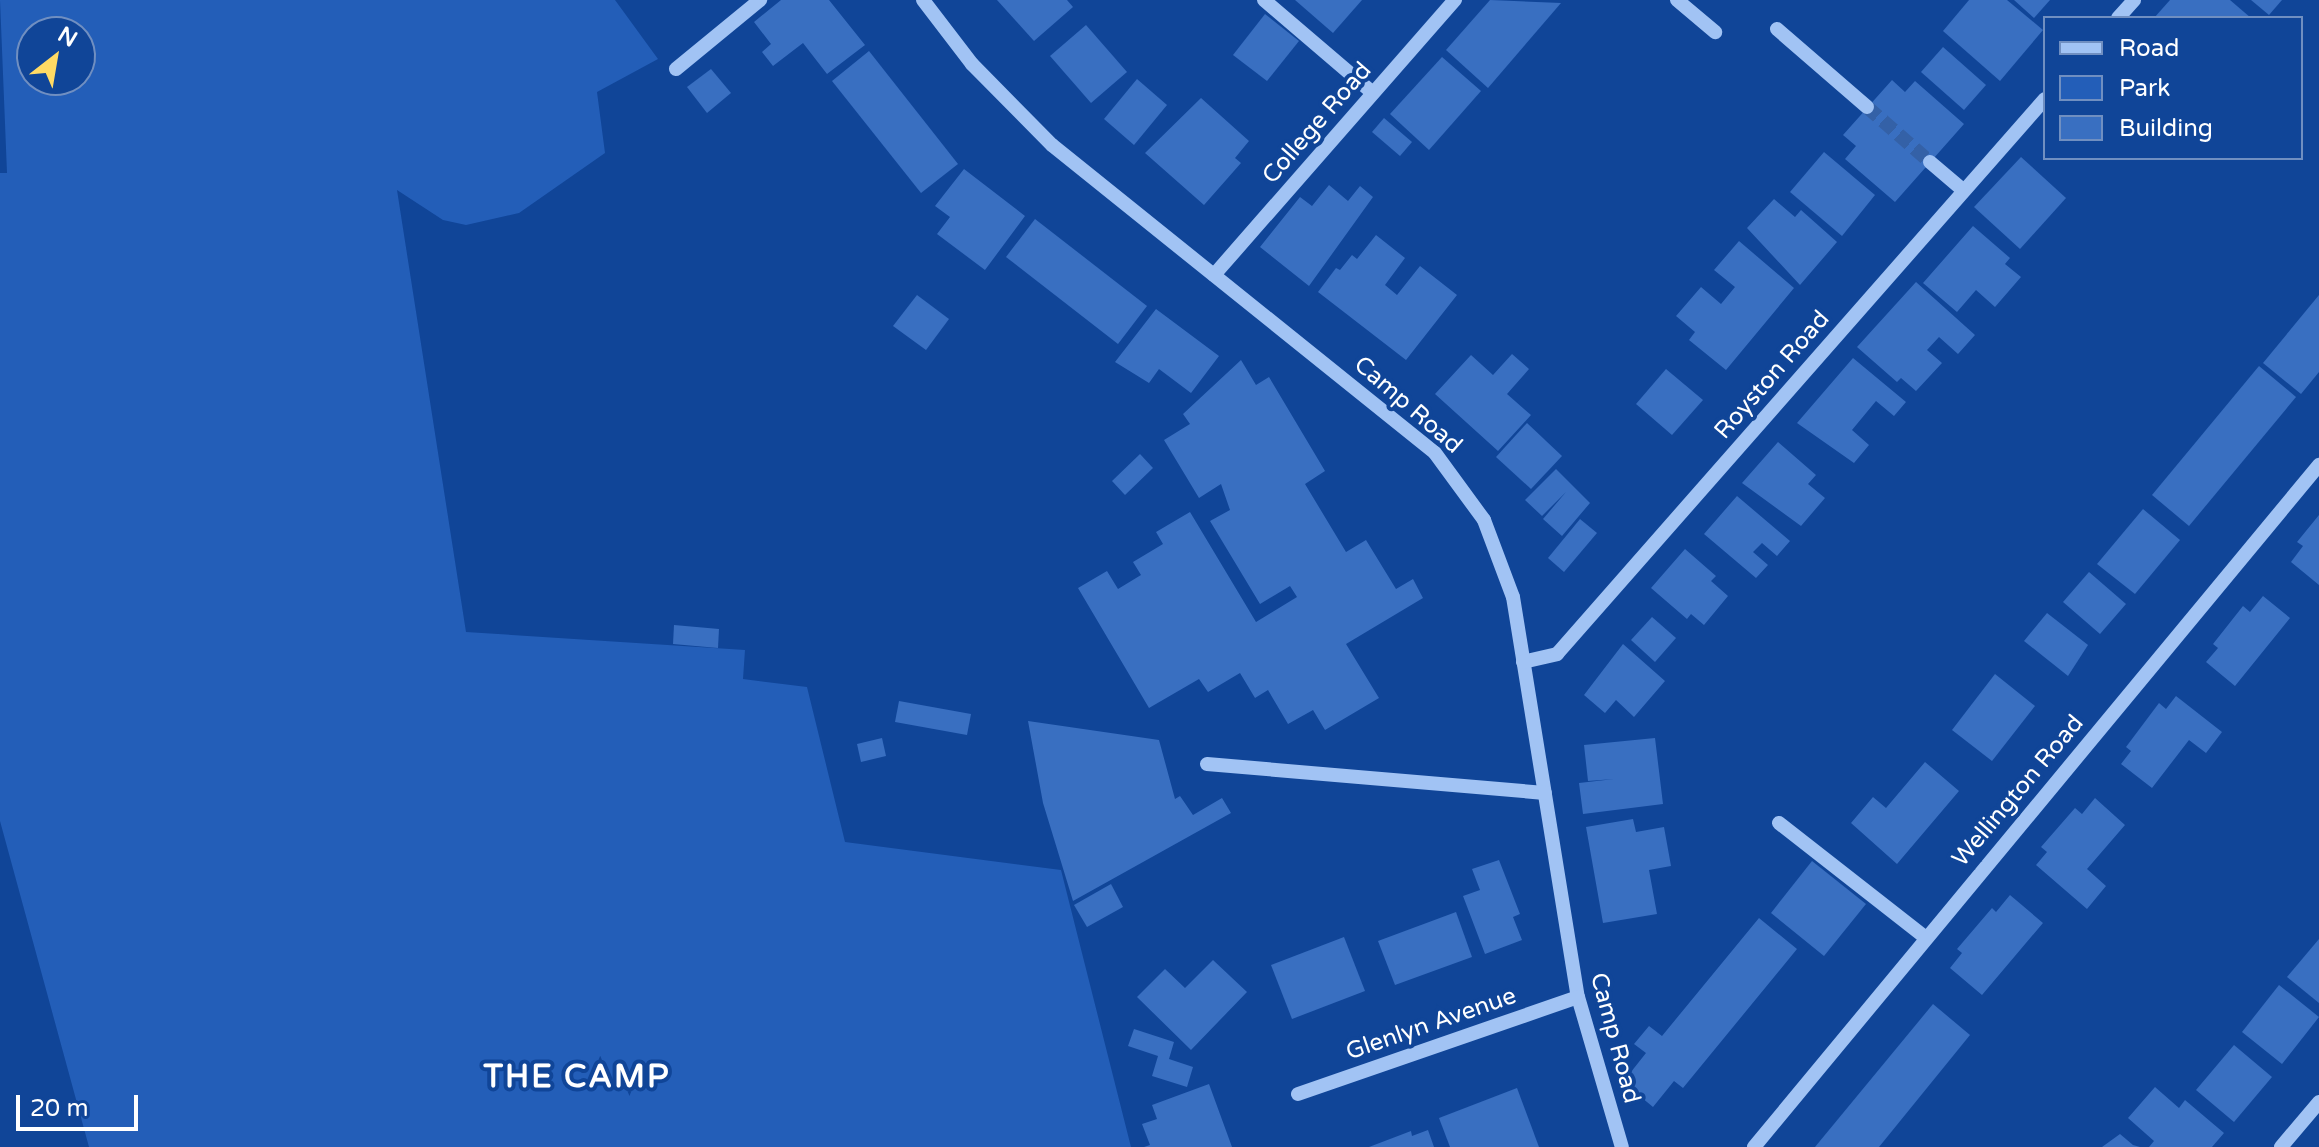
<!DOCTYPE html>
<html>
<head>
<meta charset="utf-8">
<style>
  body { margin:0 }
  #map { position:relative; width:2319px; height:1147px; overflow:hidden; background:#104598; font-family:"Varela Round",sans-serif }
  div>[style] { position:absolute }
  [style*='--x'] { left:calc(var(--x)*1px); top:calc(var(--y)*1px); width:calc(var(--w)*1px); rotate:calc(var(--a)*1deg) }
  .green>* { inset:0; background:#235eb8 }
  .building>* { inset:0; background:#396fc1 }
  .minor-tunnel>* { height:14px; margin-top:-7px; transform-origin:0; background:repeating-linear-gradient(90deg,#3461a7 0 14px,transparent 0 21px) }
  .minor>* { height:14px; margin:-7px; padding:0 7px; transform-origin:7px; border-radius:7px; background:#a1c3f4 }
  span { translate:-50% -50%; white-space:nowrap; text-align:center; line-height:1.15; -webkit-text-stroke:8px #104598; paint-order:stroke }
  .street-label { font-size:24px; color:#fff }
  .district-label { font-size:32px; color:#fff; font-weight:700; letter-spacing:2px }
  .legend { position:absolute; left:2043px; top:16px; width:260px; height:144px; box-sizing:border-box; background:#104598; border:2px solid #708fc1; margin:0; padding:10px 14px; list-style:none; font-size:24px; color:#fff }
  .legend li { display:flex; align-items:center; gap:16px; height:40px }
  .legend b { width:40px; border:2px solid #708fc1 }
  .north { position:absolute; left:16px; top:16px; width:80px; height:80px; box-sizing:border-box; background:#104598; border:2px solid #708fc1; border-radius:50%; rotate:31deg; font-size:22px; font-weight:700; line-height:32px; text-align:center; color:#fff }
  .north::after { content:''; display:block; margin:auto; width:28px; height:36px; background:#ffda64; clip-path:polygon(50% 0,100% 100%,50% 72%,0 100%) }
  .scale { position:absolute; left:16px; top:1095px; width:122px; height:36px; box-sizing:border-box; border:4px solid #fff; border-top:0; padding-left:10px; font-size:24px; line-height:28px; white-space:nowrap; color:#fff; -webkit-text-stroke:6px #104598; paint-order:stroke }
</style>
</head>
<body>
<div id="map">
  <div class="green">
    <div style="clip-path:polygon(evenodd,0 0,615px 0,658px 59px,597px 92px,605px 153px,519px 213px,466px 225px,443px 220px,397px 190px,466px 632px,745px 650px,743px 679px,807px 687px,845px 842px,1061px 870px,1131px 1147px,89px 1147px,0 821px,0 173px,7px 173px,0 0,32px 32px,80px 32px,80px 80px,32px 80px,32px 32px)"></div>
  </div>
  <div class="building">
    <div style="clip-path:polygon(781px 0,829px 0,865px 45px,827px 74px,803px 43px,773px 66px,762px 52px,771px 44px,754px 22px)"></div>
    <div style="clip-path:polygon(997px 0,1067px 0,1073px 7px,1034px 41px)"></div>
    <div style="clip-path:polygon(1295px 0,1362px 0,1333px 33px)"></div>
    <div style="clip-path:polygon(1490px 0,1561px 3px,1488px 88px,1446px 50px)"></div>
    <div style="clip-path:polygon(1969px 0,2007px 0,2043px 30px,2000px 81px,1943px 31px)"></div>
    <div style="clip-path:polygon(2014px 0,2050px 0,2034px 18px)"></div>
    <div style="clip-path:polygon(2170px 0,2230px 0,2251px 18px,2154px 18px)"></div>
    <div style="clip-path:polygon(2251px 0,2282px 0,2269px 15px)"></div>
    <div style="clip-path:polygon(1265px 14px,1299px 41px,1267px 81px,1233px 55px)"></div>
    <div style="clip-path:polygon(1086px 25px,1127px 72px,1091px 103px,1050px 56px)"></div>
    <div style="clip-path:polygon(1943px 47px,1986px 85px,1964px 110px,1921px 72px)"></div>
    <div style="clip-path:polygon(869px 51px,958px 164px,921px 193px,832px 81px)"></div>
    <div style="clip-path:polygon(1442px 57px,1481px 91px,1429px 150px,1390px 114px)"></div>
    <div style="clip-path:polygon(711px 69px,731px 93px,707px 113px,687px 87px)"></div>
    <div style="clip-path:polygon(1137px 79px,1167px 105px,1134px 145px,1104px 119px)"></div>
    <div style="clip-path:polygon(1892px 80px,1905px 92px,1915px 81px,1964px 124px,1895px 202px,1845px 159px,1856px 146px,1843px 135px)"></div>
    <div style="clip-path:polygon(1201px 98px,1249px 141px,1235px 158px,1241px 163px,1204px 205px,1145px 153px)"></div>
    <div style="clip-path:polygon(1384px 118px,1412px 142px,1400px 156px,1372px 132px)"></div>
    <div style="clip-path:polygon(1824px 152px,1875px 195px,1842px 236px,1790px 192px)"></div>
    <div style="clip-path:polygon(2021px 157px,2066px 198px,2020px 249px,1974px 207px)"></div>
    <div style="clip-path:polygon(964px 169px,1025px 216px,985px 270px,937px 234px,950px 217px,935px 206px)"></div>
    <div style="clip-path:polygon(1329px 185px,1348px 201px,1360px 186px,1373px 197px,1309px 286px,1260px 247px,1300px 197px,1312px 206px)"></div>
    <div style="clip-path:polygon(1774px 199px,1795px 217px,1801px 210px,1837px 242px,1800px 285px,1747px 228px)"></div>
    <div style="clip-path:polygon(1035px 219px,1147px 306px,1118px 344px,1006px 257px)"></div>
    <div style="clip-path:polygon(1973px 226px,2010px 258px,2005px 264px,2021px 277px,1995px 307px,1976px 290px,1957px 312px,1923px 283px)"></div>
    <div style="clip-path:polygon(1376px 235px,1405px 258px,1385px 285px,1397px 295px,1420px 266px,1457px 295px,1406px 360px,1318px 292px,1336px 268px,1340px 270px,1352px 255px,1357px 259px)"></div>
    <div style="clip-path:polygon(1739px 241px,1794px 288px,1726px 370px,1689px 340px,1695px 332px,1676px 316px,1701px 287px,1721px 304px,1735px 287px,1714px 270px)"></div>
    <div style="clip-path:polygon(1916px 282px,1975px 335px,1958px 354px,1939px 337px,1927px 350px,1942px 363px,1916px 391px,1901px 378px,1897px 382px,1857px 347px)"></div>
    <div style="clip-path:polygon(917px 295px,949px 319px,926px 350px,893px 326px)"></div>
    <div style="clip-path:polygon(2319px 295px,2319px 372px,2301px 394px,2263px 363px)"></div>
    <div style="clip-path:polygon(1156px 309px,1219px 356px,1191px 393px,1159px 369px,1149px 383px,1115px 362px)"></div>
    <div style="clip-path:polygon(1512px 354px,1529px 369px,1507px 394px,1531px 415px,1498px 451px,1435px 394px,1471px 355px,1493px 375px)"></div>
    <div style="clip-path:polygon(1853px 358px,1906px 402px,1894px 416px,1876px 401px,1852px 430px,1869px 445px,1854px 463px,1797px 423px)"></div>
    <div style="clip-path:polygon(1241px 360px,1256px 385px,1269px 377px,1325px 471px,1305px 484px,1346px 552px,1366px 540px,1396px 589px,1413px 579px,1423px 598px,1346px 644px,1379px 698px,1325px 730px,1313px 710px,1288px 724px,1268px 690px,1255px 698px,1240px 673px,1208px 692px,1199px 679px,1149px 708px,1078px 588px,1107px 571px,1118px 589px,1141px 575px,1133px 562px,1163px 544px,1156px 532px,1190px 512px,1256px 622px,1297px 597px,1290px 586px,1260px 604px,1210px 521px,1230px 510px,1221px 484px,1199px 498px,1164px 440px,1190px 424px,1183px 414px)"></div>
    <div style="clip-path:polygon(2259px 366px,2296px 397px,2189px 526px,2152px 495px)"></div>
    <div style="clip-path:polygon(1666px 369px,1703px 400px,1672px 435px,1636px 404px)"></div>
    <div style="clip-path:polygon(1527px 423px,1562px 456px,1531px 489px,1496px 457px)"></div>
    <div style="clip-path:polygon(1778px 442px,1816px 475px,1808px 484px,1825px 498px,1801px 526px,1742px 483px)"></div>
    <div style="clip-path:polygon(1140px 454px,1153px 468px,1125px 495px,1112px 481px)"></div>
    <div style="clip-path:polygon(1556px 469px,1590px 503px,1562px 536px,1543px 519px,1566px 492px,1542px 516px,1525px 500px)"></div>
    <div style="clip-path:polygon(1737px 496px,1790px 541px,1777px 556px,1762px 543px,1753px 552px,1768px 565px,1756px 578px,1704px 534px)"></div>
    <div style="clip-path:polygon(2143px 509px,2180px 540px,2135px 594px,2097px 564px)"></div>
    <div style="clip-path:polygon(2319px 515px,2319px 585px,2291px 562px,2303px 546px,2297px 542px)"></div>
    <div style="clip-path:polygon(1580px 519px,1597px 533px,1564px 572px,1548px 558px)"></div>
    <div style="clip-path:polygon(1685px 549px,1716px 576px,1711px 581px,1728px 596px,1704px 625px,1691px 614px,1687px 619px,1651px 588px)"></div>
    <div style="clip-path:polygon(2089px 572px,2126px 604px,2100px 634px,2063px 602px)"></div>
    <div style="clip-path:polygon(2263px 596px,2290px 618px,2235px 686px,2206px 662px,2218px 648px,2213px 644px,2243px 606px,2250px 612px)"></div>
    <div style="clip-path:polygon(2047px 613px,2088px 645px,2068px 676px,2024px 641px)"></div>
    <div style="clip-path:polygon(1652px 617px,1676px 638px,1655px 662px,1631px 640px)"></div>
    <div style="clip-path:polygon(674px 625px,719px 629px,718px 648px,673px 644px)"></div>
    <div style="clip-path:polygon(1623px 644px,1665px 681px,1634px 717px,1616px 700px,1605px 713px,1584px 695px)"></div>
    <div style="clip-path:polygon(1995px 674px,2035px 706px,1992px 761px,1952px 730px)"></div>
    <div style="clip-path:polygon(2176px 696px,2222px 732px,2206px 753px,2189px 740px,2152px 788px,2121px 764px,2131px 751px,2126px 747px,2159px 703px,2166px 709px)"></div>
    <div style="clip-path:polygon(899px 701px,971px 714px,967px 735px,895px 722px)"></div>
    <div style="clip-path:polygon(1028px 721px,1159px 740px,1175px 799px,1180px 796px,1193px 815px,1222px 798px,1231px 813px,1073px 901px,1043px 803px)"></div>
    <div style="clip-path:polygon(882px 738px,886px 756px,861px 762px,857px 744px)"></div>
    <div style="clip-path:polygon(1655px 738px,1663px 804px,1583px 814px,1579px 783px,1614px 779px,1588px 781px,1584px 745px)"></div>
    <div style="clip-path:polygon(1925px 762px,1959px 791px,1897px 864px,1851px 823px,1873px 797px,1886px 808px)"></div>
    <div style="clip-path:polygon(2095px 798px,2125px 825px,2087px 869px,2106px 886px,2087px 909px,2036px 865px,2047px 852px,2041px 847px,2075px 808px,2082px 814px)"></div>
    <div style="clip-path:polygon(1633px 819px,1636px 832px,1664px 827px,1671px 866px,1649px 870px,1657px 914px,1603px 923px,1586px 827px)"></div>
    <div style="clip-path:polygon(1499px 860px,1520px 914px,1513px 917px,1522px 940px,1485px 954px,1463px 896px,1480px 890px,1472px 869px)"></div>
    <div style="clip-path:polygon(1812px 861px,1866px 904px,1824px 956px,1771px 913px)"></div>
    <div style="clip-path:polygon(1111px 884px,1123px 907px,1087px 927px,1074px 905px)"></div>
    <div style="clip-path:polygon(2010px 895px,2043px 923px,1982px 995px,1950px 968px,1962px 953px,1957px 949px,1992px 908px,1996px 912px)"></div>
    <div style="clip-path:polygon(1456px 912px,1472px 957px,1395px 985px,1378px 941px)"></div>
    <div style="clip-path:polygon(1759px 918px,1797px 949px,1683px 1088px,1674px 1081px,1653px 1107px,1623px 1082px,1646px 1053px,1634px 1044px,1649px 1026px,1662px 1036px)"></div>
    <div style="clip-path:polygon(1344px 937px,1365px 991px,1292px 1019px,1271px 965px)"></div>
    <div style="clip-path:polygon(2319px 939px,2319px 1003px,2287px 977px)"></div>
    <div style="clip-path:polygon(1213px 960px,1247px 992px,1191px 1050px,1137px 997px,1165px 969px,1185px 988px)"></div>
    <div style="clip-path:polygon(2279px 985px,2319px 1017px,2282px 1064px,2242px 1032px)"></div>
    <div style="clip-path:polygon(1933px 1004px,1970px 1035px,1879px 1147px,1815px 1147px)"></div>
    <div style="clip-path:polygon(1134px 1029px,1174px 1042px,1169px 1059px,1193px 1067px,1187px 1087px,1152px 1076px,1158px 1056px,1128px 1046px)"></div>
    <div style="clip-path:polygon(2234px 1045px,2272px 1077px,2234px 1122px,2196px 1090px)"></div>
    <div style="clip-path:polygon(1209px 1084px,1232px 1147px,1144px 1147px,1150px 1145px,1142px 1124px,1157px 1119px,1152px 1105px)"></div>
    <div style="clip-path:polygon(2155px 1087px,2179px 1108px,2185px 1100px,2224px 1133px,2212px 1147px,2149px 1147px,2154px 1141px,2128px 1118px)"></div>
    <div style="clip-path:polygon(1517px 1088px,1539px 1147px,1450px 1147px,1439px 1118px)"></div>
    <div style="clip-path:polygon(1428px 1130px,1434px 1147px,1369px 1147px,1411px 1131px,1412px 1136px)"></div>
    <div style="clip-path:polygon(2120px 1134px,2133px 1145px,2140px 1147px,2102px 1147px)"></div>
  </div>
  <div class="minor-tunnel">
    <div style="--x:1867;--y:107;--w:84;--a:41.1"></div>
  </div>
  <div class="minor">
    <div style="--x:923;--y:0;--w:81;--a:52.6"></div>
    <div style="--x:972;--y:64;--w:114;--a:45.4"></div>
    <div style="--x:1052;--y:145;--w:491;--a:38.8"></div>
    <div style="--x:1435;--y:453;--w:83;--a:53.8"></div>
    <div style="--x:1484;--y:520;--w:82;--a:69.4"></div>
    <div style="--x:1513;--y:597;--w:405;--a:80.8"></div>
    <div style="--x:1578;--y:997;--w:156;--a:73.7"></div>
    <div style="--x:1264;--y:0;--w:143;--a:40.5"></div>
    <div style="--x:1677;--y:0;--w:50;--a:40.1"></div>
    <div style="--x:2118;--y:18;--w:24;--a:-48"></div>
    <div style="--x:1777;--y:29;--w:119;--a:40.9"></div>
    <div style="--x:676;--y:69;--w:109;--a:-39.4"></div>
    <div style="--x:1930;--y:162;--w:43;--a:40.3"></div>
    <div style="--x:1214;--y:275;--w:366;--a:-48.8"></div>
    <div style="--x:1523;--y:662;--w:35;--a:-13"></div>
    <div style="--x:1557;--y:654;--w:739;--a:-48.68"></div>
    <div style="--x:1207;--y:764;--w:339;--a:4.9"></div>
    <div style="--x:1779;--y:823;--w:185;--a:38"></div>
    <div style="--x:1298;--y:1094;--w:296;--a:-19.1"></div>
    <div style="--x:1754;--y:1147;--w:886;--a:-50.36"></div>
    <div style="--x:2281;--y:1147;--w:59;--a:-49.8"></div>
  </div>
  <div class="street-label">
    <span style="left:1317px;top:123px;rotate:-49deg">College Road</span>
    <span style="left:1772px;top:375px;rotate:-49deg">Royston Road</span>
    <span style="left:1408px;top:405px;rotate:41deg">Camp Road</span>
    <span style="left:2018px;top:791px;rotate:-50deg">Wellington Road</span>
    <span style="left:1431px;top:1024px;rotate:-19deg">Glenlyn Avenue</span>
    <span style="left:1615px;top:1038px;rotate:75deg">Camp Road</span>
  </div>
  <div class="district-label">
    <span style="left:577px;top:1077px">THE CAMP</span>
  </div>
  <ul class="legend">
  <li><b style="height:10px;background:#a1c3f4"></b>Road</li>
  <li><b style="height:22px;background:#235eb8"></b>Park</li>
  <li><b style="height:22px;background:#396fc1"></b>Building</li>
  </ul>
  <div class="north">N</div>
  <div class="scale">20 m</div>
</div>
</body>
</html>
